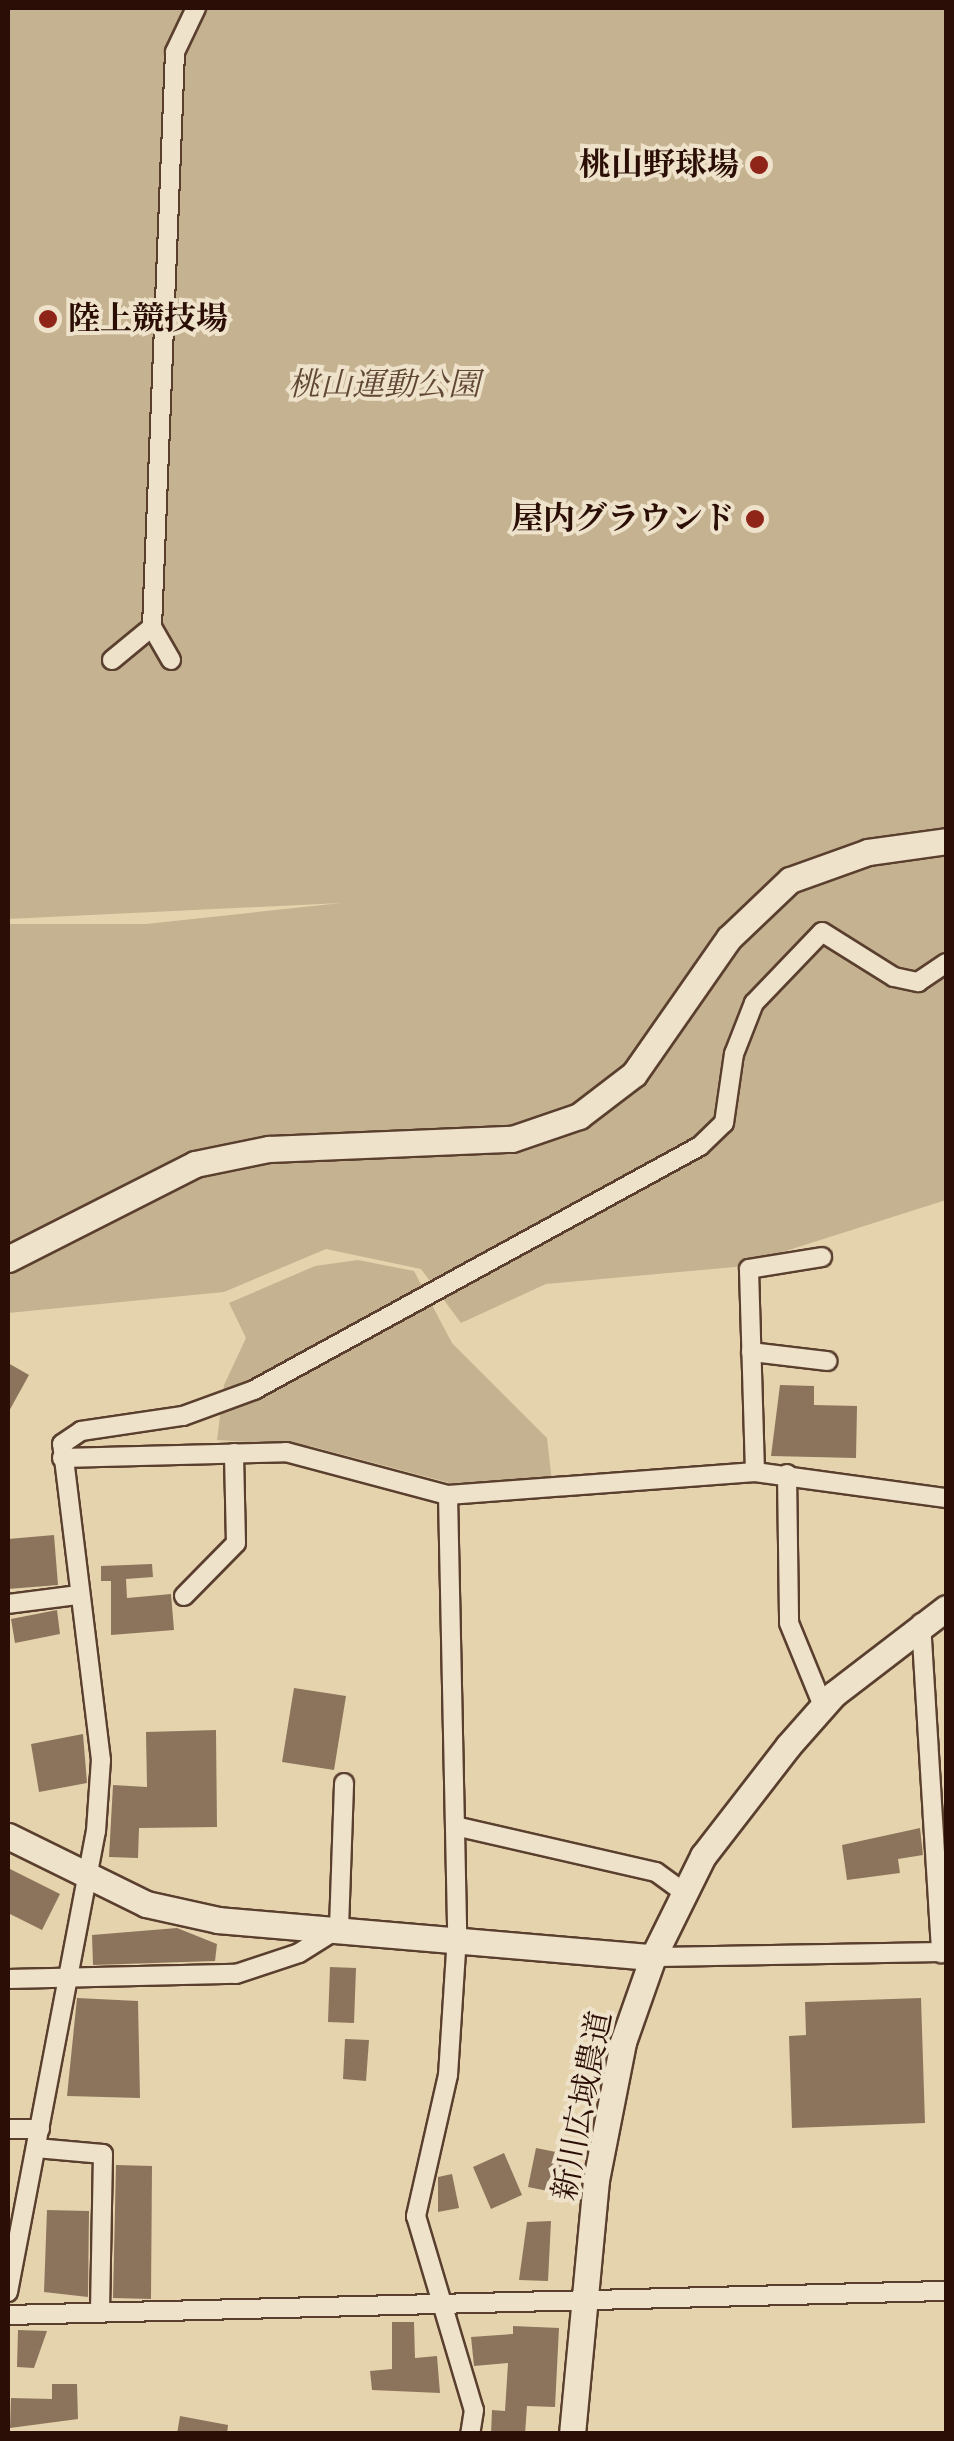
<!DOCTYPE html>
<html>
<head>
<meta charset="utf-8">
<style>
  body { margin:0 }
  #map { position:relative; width:954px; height:2441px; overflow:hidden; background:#e5d3ad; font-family:"IM FELL French Canon","Noto Serif JP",serif }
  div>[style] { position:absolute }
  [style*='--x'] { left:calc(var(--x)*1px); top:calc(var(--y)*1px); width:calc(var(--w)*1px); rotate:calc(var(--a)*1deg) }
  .green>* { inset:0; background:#c5b290 }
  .building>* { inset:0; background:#8c745c }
  .roads { filter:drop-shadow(2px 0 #5a3f2f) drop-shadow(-2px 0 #5a3f2f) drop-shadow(0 2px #5a3f2f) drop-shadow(0 -2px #5a3f2f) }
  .street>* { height:18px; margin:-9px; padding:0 9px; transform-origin:9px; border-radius:9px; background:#eee2ca }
  .secondary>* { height:25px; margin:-12.5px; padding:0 12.5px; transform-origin:12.5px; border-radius:12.5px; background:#eee2ca }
  .dots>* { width:28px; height:28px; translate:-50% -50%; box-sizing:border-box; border:5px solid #eee2ca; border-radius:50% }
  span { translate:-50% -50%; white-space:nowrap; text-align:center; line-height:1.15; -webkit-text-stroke:8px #eee2ca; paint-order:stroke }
  .poi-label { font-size:32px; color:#2b0e05; font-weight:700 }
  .right { translate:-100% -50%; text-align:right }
  .left { translate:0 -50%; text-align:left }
  .park-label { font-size:32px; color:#614736; font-style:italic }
  .street-label { font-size:32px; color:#2b0e05 }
  .frame { position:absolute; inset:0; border:10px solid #2b0e05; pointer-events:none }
</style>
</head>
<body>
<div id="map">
  <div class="green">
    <div style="clip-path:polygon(8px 8px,946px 8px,946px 1200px,735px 1267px,546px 1284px,461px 1323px,421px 1269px,326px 1249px,224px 1292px,8px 1313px,8px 924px,146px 924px,341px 903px,8px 919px)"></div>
    <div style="clip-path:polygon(358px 1260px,414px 1271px,452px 1343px,547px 1438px,552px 1482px,450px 1483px,310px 1446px,217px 1440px,224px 1385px,246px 1338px,229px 1303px,315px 1266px)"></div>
  </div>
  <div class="building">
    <div style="clip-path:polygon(8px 1363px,29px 1375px,8px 1413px)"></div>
    <div style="clip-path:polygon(780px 1385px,814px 1386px,814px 1405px,857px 1406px,856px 1458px,771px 1456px)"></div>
    <div style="clip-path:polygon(54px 1535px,58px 1585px,8px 1589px,8px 1539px)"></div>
    <div style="clip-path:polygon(152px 1564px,153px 1577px,126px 1579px,127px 1598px,171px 1594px,174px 1630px,111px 1635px,111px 1581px,101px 1581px,101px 1566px)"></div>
    <div style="clip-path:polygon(57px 1610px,60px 1634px,15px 1643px,11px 1619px)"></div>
    <div style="clip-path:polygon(294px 1688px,346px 1696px,334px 1770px,282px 1762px)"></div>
    <div style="clip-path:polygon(216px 1730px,217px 1827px,139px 1828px,138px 1858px,109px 1857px,113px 1785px,147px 1787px,146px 1732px)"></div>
    <div style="clip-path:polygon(83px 1734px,87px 1783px,39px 1792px,31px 1744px)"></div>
    <div style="clip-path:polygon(920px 1828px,923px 1855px,898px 1859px,900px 1873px,847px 1880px,842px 1845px)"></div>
    <div style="clip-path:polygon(8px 1868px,60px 1894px,42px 1930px,8px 1913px)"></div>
    <div style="clip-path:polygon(177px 1928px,217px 1944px,215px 1961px,93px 1965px,92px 1935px)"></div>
    <div style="clip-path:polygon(330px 1967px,356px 1968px,354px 2023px,328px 2022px)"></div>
    <div style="clip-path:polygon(77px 1998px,138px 2001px,140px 2098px,67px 2096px)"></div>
    <div style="clip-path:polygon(921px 1998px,925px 2123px,792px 2128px,789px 2036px,806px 2035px,805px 2002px)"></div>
    <div style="clip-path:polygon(345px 2039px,369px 2040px,366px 2081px,343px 2079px)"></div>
    <div style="clip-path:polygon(536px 2148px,566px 2154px,558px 2193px,528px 2187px)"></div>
    <div style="clip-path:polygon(504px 2153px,522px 2195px,491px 2209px,473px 2167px)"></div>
    <div style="clip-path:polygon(116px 2165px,152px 2166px,151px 2299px,113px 2298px)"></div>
    <div style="clip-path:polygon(452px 2174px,459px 2208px,438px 2212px,438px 2177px)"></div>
    <div style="clip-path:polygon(47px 2210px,89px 2211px,88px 2297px,44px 2292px)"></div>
    <div style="clip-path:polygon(551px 2221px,548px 2281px,519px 2280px,527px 2222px)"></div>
    <div style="clip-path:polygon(392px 2322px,414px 2322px,415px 2358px,437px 2356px,440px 2393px,372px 2390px,370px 2371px,392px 2369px)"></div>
    <div style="clip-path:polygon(513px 2326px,559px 2328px,555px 2407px,527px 2406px,525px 2434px,491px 2434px,492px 2410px,505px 2411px,508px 2363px,474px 2366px,471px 2337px,513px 2334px)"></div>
    <div style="clip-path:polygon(18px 2330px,47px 2331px,34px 2368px,17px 2367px)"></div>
    <div style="clip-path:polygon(52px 2384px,77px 2384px,78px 2419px,10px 2428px,11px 2398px,52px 2399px)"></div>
    <div style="clip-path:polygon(180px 2416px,228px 2425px,227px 2434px,177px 2434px)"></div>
  </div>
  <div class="roads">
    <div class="street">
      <div style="--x:152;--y:627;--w:575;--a:-87.71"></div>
      <div style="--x:175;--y:52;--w:49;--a:-64.5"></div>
      <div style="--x:112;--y:660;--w:52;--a:-39.5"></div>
      <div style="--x:152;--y:627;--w:38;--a:60"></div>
      <div style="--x:751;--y:1352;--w:77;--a:6.8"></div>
      <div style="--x:62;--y:1458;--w:224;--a:-1.5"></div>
      <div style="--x:286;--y:1452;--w:168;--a:14.9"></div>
      <div style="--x:448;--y:1495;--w:308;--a:-4.3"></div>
      <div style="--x:755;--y:1472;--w:193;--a:7.8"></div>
      <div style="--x:755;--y:1472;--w:203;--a:-91.7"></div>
      <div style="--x:749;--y:1269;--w:74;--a:-9.3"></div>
      <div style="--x:787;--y:1474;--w:149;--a:89.2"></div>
      <div style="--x:789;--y:1623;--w:90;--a:67.7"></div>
      <div style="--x:448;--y:1495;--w:441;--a:88.8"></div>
      <div style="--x:457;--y:1936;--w:139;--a:93.7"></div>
      <div style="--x:448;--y:2075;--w:145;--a:102.8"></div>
      <div style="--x:416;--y:2216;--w:202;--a:73.4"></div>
      <div style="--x:474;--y:2410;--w:24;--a:99"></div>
      <div style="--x:184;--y:1596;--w:74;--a:-45.5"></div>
      <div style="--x:236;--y:1543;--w:90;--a:-91.3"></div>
      <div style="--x:8;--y:1604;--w:70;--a:-7.4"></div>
      <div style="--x:921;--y:1623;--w:331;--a:86.5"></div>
      <div style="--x:455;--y:1826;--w:206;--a:12.9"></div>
      <div style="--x:656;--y:1872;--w:36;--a:36"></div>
      <div style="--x:653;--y:1957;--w:293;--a:-1"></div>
      <div style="--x:8;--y:1979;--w:228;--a:-1.3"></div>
      <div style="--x:236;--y:1974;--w:66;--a:-18.4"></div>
      <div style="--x:299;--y:1953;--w:47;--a:-32"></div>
      <div style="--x:339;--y:1928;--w:145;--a:-88"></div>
      <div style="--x:8;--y:2129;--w:32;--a:0"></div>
      <div style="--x:36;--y:2148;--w:67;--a:5.1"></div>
      <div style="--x:103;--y:2154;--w:159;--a:91.1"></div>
      <div style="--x:8;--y:2292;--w:469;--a:-79.2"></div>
      <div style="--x:96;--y:1831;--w:71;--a:-86"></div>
      <div style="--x:101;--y:1760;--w:318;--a:-97"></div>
      <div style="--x:62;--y:1444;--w:23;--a:-34"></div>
      <div style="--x:81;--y:1431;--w:103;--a:-8.4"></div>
      <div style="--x:183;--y:1416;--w:76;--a:-20.1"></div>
      <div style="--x:254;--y:1390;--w:508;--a:-28.68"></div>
      <div style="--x:700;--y:1146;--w:33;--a:-44"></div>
      <div style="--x:724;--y:1123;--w:70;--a:-81.8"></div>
      <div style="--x:734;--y:1054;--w:55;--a:-68.6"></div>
      <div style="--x:754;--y:1003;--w:98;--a:-46.2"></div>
      <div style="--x:822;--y:932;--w:85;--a:32"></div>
      <div style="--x:894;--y:977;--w:25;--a:12"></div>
      <div style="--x:918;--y:982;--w:34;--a:-34"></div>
      <div style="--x:8;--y:2315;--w:938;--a:-1.47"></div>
    </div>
    <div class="secondary">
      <div style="--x:8;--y:1259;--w:210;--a:-26.9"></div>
      <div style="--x:195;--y:1164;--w:76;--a:-11.5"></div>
      <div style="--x:269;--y:1149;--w:243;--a:-2.4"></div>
      <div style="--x:512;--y:1139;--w:71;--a:-18.9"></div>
      <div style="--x:579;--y:1116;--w:69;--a:-37.4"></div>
      <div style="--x:634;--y:1074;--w:166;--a:-55.1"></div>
      <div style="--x:729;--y:938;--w:84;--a:-43.6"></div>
      <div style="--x:790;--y:880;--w:83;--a:-19.7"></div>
      <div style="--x:868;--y:852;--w:79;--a:-8"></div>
      <div style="--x:8;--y:1836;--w:154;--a:26.2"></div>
      <div style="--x:146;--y:1904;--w:74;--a:12.5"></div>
      <div style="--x:218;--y:1920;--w:437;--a:4.9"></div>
      <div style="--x:572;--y:2434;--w:255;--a:-84.6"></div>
      <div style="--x:596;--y:2180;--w:141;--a:-78.9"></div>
      <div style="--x:623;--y:2042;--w:90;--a:-70.6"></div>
      <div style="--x:653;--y:1957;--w:113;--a:-63.7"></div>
      <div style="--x:703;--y:1856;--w:139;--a:-52.3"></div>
      <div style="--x:788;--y:1746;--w:69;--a:-48.5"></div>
      <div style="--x:834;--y:1694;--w:141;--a:-37.5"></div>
    </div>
  </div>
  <div class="dots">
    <div style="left:759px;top:165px;background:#8f2418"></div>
    <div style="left:48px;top:319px;background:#8f2418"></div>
    <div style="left:755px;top:519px;background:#8f2418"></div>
  </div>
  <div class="poi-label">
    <span class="right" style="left:739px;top:165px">桃山野球場</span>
    <span class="left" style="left:68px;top:319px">陸上競技場</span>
    <span class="right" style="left:735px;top:519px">屋内グラウンド</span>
  </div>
  <div class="park-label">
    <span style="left:384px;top:385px">桃山運動公園</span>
  </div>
  <div class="street-label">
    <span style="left:583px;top:2106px;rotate:-79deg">新川広域農道</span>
  </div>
  <div class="frame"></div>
</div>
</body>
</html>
